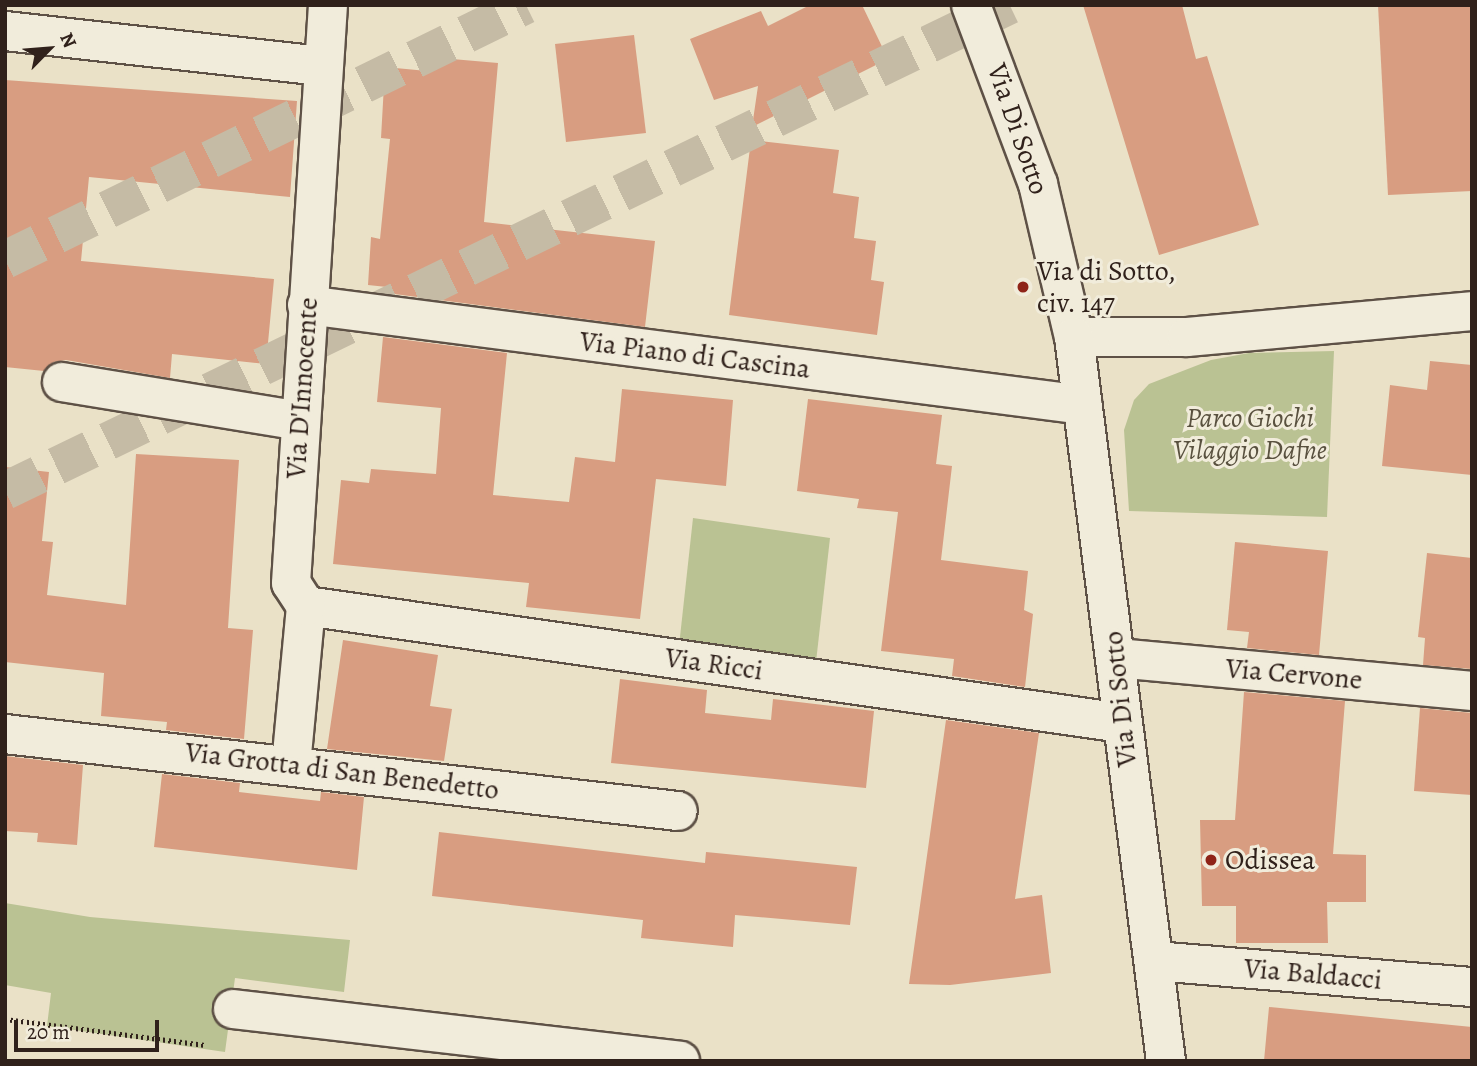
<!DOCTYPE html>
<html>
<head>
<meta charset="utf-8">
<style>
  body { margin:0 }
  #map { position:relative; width:1477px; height:1066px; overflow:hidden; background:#eae1c7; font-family:Alegreya,serif }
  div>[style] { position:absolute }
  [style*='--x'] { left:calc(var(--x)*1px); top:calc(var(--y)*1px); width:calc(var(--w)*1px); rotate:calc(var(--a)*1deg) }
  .green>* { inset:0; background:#bac293 }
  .building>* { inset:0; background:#d89d81 }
  .trunk-tunnel>* { height:38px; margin-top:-19px; transform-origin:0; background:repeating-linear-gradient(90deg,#c5bba5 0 38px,transparent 0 57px) }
  .path>* { height:4.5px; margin-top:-2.25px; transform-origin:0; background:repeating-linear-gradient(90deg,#30211b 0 2px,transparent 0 5.5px) }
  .roads { filter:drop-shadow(2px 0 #5e5146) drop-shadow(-2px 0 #5e5146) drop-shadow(0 2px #5e5146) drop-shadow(0 -2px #5e5146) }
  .minor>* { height:38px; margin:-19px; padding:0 19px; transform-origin:19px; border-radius:19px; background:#f1ecdb }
  .tertiary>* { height:38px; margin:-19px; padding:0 19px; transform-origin:19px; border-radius:19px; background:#f1ecdb }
  .dots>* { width:19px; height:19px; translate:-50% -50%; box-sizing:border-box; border:4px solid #f1ecdb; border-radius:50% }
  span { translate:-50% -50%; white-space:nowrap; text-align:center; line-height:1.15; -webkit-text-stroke:6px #f1ecdb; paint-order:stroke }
  .street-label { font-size:28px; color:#30211b }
  .poi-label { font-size:28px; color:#30211b }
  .left { translate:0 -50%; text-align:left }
  .park-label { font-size:28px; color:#59513f; font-style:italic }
  .frame { position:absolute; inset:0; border:7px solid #30211b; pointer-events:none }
  .north { position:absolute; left:14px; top:14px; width:70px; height:70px; -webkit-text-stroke:5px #f1ecdb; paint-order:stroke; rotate:65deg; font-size:19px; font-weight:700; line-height:28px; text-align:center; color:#30211b }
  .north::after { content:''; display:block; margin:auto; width:24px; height:32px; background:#30211b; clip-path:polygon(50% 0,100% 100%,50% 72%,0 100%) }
  .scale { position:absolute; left:14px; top:1020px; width:145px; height:32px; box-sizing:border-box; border:4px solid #30211b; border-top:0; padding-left:9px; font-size:21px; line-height:24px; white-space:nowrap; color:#30211b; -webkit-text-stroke:5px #f1ecdb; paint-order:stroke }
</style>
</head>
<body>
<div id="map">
  <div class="green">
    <div style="clip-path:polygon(1334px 351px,1327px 517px,1129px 511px,1124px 430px,1134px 400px,1149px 384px,1211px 360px,1249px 353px)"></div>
    <div style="clip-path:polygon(693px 518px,830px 538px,816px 662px,679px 646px)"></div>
    <div style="clip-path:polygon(5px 903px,90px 917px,350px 940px,344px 992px,235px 978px,225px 1052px,47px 1026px,51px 993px,5px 985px)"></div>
  </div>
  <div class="building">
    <div style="clip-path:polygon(810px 5px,862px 5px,888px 59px,752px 127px,758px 86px,714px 100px,690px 39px,761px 11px,768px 26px)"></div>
    <div style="clip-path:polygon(1083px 5px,1182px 5px,1196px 59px,1207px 56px,1259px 225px,1159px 255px)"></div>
    <div style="clip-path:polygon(1378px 5px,1472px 5px,1472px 191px,1388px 195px)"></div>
    <div style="clip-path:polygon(634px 35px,646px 133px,566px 142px,555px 44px)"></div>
    <div style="clip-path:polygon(429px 57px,498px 63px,484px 222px,655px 241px,645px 327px,387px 293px,387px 287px,368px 285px,371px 237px,380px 239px,390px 139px,381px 138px,385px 67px,427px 71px)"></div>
    <div style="clip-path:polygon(5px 80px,297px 101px,290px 197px,89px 177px,81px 261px,274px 279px,266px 364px,172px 354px,170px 378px,66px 360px,54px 362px,44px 371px,5px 367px)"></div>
    <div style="clip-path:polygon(751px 140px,839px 150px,833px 193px,859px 197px,854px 238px,876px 241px,871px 280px,884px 282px,877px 335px,729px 315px)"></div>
    <div style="clip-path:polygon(383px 337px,507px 353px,493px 495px,569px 502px,575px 457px,615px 462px,622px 389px,733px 400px,726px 486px,656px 479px,640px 619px,526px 607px,529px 583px,333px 564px,341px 480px,369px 483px,371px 469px,436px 474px,441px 408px,377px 402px)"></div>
    <div style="clip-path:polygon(1430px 361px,1472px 365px,1472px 475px,1382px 466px,1390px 385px,1427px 390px)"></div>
    <div style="clip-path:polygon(808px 399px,942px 415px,936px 464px,952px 466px,941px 560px,1028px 571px,1024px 610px,1033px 614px,1025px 687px,952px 676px,954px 659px,881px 651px,898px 512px,857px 508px,859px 499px,797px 491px)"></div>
    <div style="clip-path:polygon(136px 454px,239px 460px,228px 628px,253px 630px,244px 739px,166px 730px,167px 722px,101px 716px,104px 673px,5px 662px,5px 467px,49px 472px,42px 541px,53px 542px,47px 595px,126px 605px)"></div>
    <div style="clip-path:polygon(1235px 542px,1328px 551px,1319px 655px,1247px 648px,1249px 632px,1227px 630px)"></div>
    <div style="clip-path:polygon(1427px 553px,1472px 558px,1472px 669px,1423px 665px,1425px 638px,1418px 637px)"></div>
    <div style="clip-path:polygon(343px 640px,438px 655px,430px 706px,452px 709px,444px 761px,327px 749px)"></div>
    <div style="clip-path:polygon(620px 679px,707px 690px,705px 713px,771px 720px,773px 699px,874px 711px,866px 788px,611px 763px)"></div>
    <div style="clip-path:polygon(1244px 692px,1345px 701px,1333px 854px,1366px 855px,1366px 902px,1327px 902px,1328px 943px,1236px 943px,1236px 906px,1202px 906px,1200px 820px,1235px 820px)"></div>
    <div style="clip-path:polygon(1420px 708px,1472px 713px,1472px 795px,1414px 791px)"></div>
    <div style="clip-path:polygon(946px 720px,1039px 733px,1015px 899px,1042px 895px,1051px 973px,950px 985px,909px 984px)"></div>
    <div style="clip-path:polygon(5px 756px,83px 765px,77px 845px,37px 842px,38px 833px,5px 831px)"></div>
    <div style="clip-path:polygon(162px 774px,240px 783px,239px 792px,320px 801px,321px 792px,364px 797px,357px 870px,154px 847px)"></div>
    <div style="clip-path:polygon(439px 832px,705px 863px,706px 852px,857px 867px,850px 925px,735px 915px,733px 947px,641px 938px,643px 920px,432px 896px)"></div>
    <div style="clip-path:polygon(1269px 1007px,1472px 1027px,1472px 1061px,1264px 1061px)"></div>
  </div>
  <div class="trunk-tunnel">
    <div style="--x:5;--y:260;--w:580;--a:-26.08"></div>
    <div style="--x:5;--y:491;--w:1116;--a:-25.81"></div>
  </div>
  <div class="path">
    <div style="--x:5;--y:1019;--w:202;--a:7.4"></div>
  </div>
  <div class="roads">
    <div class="minor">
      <div style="--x:5;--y:31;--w:319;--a:6.3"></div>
      <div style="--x:307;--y:305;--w:782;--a:7.34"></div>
      <div style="--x:1074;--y:337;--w:113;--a:0"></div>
      <div style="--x:1187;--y:337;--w:286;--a:-5.2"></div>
      <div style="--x:62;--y:382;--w:240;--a:9.3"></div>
      <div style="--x:306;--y:606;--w:824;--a:8.16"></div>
      <div style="--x:1117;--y:658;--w:357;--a:5.3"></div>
      <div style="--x:5;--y:734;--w:677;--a:6.53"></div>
      <div style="--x:291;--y:765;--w:160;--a:-84.6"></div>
      <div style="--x:306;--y:606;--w:27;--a:-123"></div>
      <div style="--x:291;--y:583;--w:579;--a:-86.34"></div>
      <div style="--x:1155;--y:961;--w:318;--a:4.7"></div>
      <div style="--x:233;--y:1009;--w:450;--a:6.6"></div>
    </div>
    <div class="tertiary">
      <div style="--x:971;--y:5;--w:191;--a:69.5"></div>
      <div style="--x:1038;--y:184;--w:157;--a:76.8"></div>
      <div style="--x:1074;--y:337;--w:730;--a:82.76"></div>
    </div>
  </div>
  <div class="dots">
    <div style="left:1023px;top:287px;background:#8f2418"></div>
    <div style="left:1211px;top:860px;background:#8f2418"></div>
  </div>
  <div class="street-label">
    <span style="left:1018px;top:129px;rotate:71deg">Via Di Sotto</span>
    <span style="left:695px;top:355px;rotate:7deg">Via Piano di Cascina</span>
    <span style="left:302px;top:388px;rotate:-86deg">Via D'Innocente</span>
    <span style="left:714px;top:664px;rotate:8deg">Via Ricci</span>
    <span style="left:1294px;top:674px;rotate:5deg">Via Cervone</span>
    <span style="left:1120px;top:699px;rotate:-96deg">Via Di Sotto</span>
    <span style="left:342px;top:771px;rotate:7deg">Via Grotta di San Benedetto</span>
    <span style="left:1313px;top:974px;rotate:5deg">Via Baldacci</span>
  </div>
  <div class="poi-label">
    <span class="left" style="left:1037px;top:287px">Via di Sotto,<br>civ. 147</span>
    <span class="left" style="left:1225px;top:860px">Odissea</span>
  </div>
  <div class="park-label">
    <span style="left:1250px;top:434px">Parco Giochi<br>Vilaggio Dafne</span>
  </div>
  <div class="frame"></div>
  <div class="north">N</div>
  <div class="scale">20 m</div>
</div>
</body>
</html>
